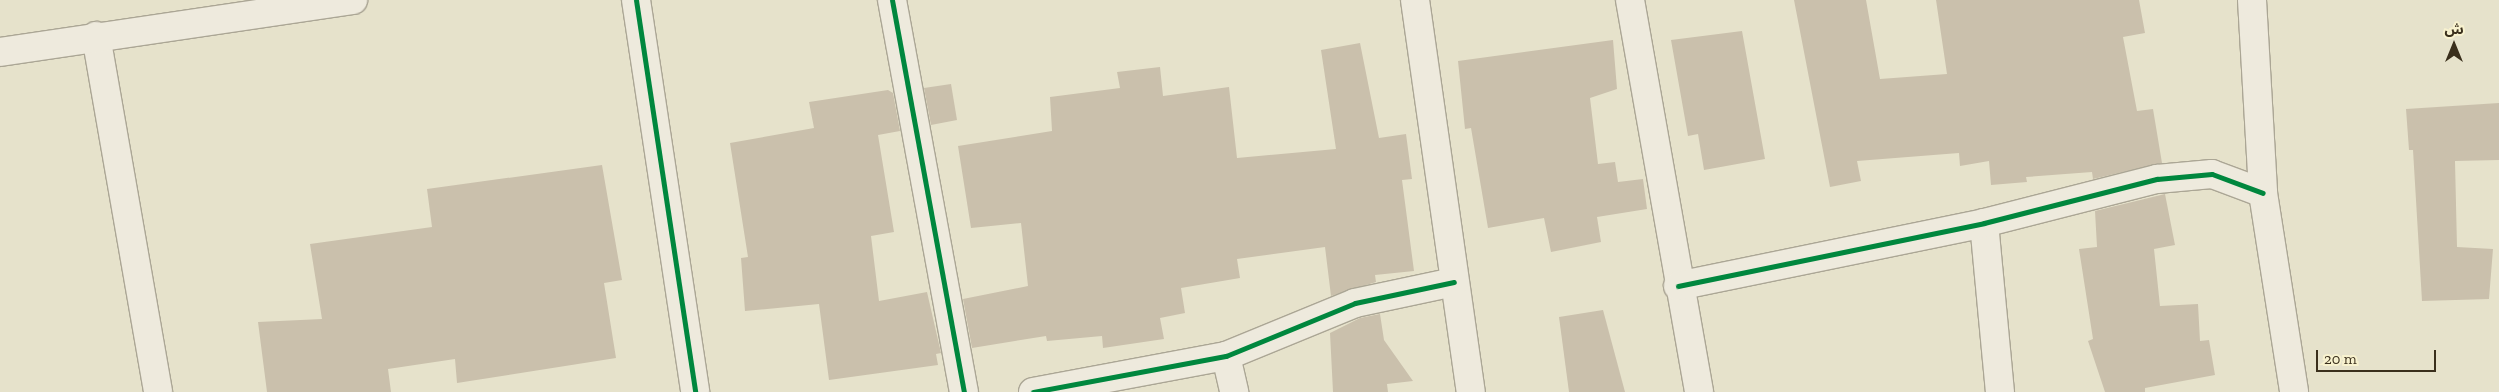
<!DOCTYPE html>
<html>
<head>
<meta charset="utf-8">
<style>
  body { margin:0 }
  #map { position:relative; width:2499px; height:392px; overflow:hidden; background:#e6e2cb; font-family:"Zilla Slab","Noto Sans Arabic",serif }
  div>[style] { position:absolute }
  [style*='--x'] { left:calc(var(--x)*1px); top:calc(var(--y)*1px); width:calc(var(--w)*1px); rotate:calc(var(--a)*1deg) }
  .building>* { inset:0; background:#cac0ac }
  .roads { filter:drop-shadow(1px 0 #aba695) drop-shadow(-1px 0 #aba695) drop-shadow(0 1px #aba695) drop-shadow(0 -1px #aba695) }
  .street>* { height:28px; margin:-14px; padding:0 14px; transform-origin:14px; border-radius:14px; background:#eeeadd }
  .secondary>* { height:28px; margin:-14px; padding:0 14px; transform-origin:14px; border-radius:14px; background:#eeeadd }
  .cycleway>* { height:5px; margin:-2.5px; padding:0 2.5px; transform-origin:2.5px; border-radius:2.5px; background:#00873e }
  span { translate:-50% -50%; white-space:nowrap; text-align:center; line-height:1.15; -webkit-text-stroke:4px #f8f2cf; paint-order:stroke }
  .north { position:absolute; left:2429px; top:20px; width:50px; height:50px; -webkit-text-stroke:4px #f8f2cf; paint-order:stroke; rotate:0deg; font-size:14px; font-weight:700; line-height:20px; text-align:center; color:#3a2f1c }
  .north::after { content:''; display:block; margin:auto; width:18px; height:22px; background:#3a2f1c; clip-path:polygon(50% 0,100% 100%,50% 72%,0 100%) }
  .scale { position:absolute; left:2316px; top:350px; width:120px; height:22px; box-sizing:border-box; border:2px solid #3a2f1c; border-top:0; padding-left:6px; font-size:15px; line-height:18px; white-space:nowrap; color:#3a2f1c; -webkit-text-stroke:4px #f8f2cf; paint-order:stroke }
</style>
</head>
<body>
<div id="map">
  <div class="building">
    <div style="clip-path:polygon(1794px 0,1866px 0,1880px 79px,1947px 74px,1936px 0,2139px 0,2145px 33px,2123px 37px,2137px 111px,2153px 109px,2162px 163px,2093px 179px,2092px 172px,2026px 177px,2027px 182px,1991px 185px,1989px 161px,1960px 166px,1959px 153px,1857px 161px,1861px 181px,1830px 187px)"></div>
    <div style="clip-path:polygon(1742px 31px,1765px 159px,1704px 170px,1698px 134px,1688px 136px,1671px 40px)"></div>
    <div style="clip-path:polygon(1613px 40px,1617px 89px,1590px 98px,1598px 164px,1615px 162px,1618px 182px,1643px 179px,1647px 209px,1597px 217px,1601px 242px,1551px 252px,1544px 218px,1488px 228px,1471px 128px,1465px 129px,1458px 61px)"></div>
    <div style="clip-path:polygon(1360px 43px,1379px 138px,1406px 134px,1412px 179px,1402px 180px,1414px 271px,1375px 275px,1376px 282px,1331px 296px,1325px 247px,1237px 259px,1240px 278px,1181px 288px,1185px 313px,1160px 318px,1164px 339px,1103px 348px,1102px 336px,1047px 341px,1046px 336px,972px 348px,963px 299px,1028px 286px,1021px 223px,971px 228px,958px 146px,1052px 131px,1050px 97px,1120px 88px,1117px 72px,1160px 67px,1163px 96px,1229px 87px,1237px 158px,1336px 149px,1321px 50px)"></div>
    <div style="clip-path:polygon(951px 84px,957px 120px,931px 125px,924px 88px)"></div>
    <div style="clip-path:polygon(888px 90px,893px 93px,900px 131px,878px 135px,894px 232px,871px 236px,879px 301px,927px 292px,941px 353px,936px 354px,938px 365px,829px 380px,819px 304px,745px 311px,741px 258px,748px 257px,730px 143px,814px 128px,809px 102px)"></div>
    <div style="clip-path:polygon(2499px 103px,2499px 160px,2455px 161px,2457px 247px,2493px 249px,2489px 299px,2422px 301px,2413px 150px,2409px 150px,2406px 109px)"></div>
    <div style="clip-path:polygon(602px 165px,622px 280px,604px 283px,616px 358px,457px 383px,455px 359px,388px 369px,391px 392px,267px 392px,258px 322px,322px 319px,310px 244px,432px 227px,427px 189px)"></div>
    <div style="clip-path:polygon(2165px 194px,2175px 245px,2154px 249px,2160px 306px,2198px 304px,2200px 341px,2209px 340px,2215px 375px,2145px 388px,2145px 392px,2105px 392px,2088px 341px,2093px 339px,2079px 249px,2097px 247px,2095px 211px)"></div>
    <div style="clip-path:polygon(1603px 310px,1625px 392px,1569px 392px,1559px 317px)"></div>
    <div style="clip-path:polygon(1380px 314px,1384px 340px,1413px 381px,1387px 384px,1388px 392px,1333px 392px,1330px 333px,1360px 318px)"></div>
  </div>
  <div class="roads">
    <div class="street">
      <div style="--x:636;--y:0;--w:396;--a:81.4"></div>
      <div style="--x:892;--y:0;--w:399;--a:79.6"></div>
      <div style="--x:1415;--y:0;--w:396;--a:81.9"></div>
      <div style="--x:1630;--y:0;--w:398;--a:80"></div>
      <div style="--x:96;--y:36;--w:361;--a:80.1"></div>
      <div style="--x:1984;--y:223;--w:170;--a:84.6"></div>
      <div style="--x:1678;--y:286;--w:312;--a:-11.6"></div>
      <div style="--x:1984;--y:223;--w:179;--a:-14.3"></div>
      <div style="--x:2157;--y:179;--w:55;--a:-5.2"></div>
      <div style="--x:2212;--y:174;--w:54;--a:20.4"></div>
      <div style="--x:1226;--y:356;--w:37;--a:77"></div>
      <div style="--x:1033;--y:392;--w:196;--a:-10.6"></div>
      <div style="--x:1226;--y:356;--w:139;--a:-22.3"></div>
      <div style="--x:1355;--y:303;--w:101;--a:-12"></div>
    </div>
    <div class="secondary">
      <div style="--x:2252;--y:0;--w:193;--a:86.7"></div>
      <div style="--x:2263;--y:193;--w:201;--a:81.1"></div>
      <div style="--x:0;--y:52;--w:357;--a:-8.4"></div>
    </div>
  </div>
  <div class="cycleway">
    <div style="--x:636;--y:0;--w:396;--a:81.4"></div>
    <div style="--x:892;--y:0;--w:399;--a:79.6"></div>
    <div style="--x:1678;--y:286;--w:312;--a:-11.6"></div>
    <div style="--x:1984;--y:223;--w:179;--a:-14.3"></div>
    <div style="--x:2157;--y:179;--w:55;--a:-5.2"></div>
    <div style="--x:2212;--y:174;--w:54;--a:20.4"></div>
    <div style="--x:1033;--y:392;--w:196;--a:-10.6"></div>
    <div style="--x:1226;--y:356;--w:139;--a:-22.3"></div>
    <div style="--x:1355;--y:303;--w:101;--a:-12"></div>
  </div>
  <div class="north">ش</div>
  <div class="scale">20 m</div>
</div>
</body>
</html>
